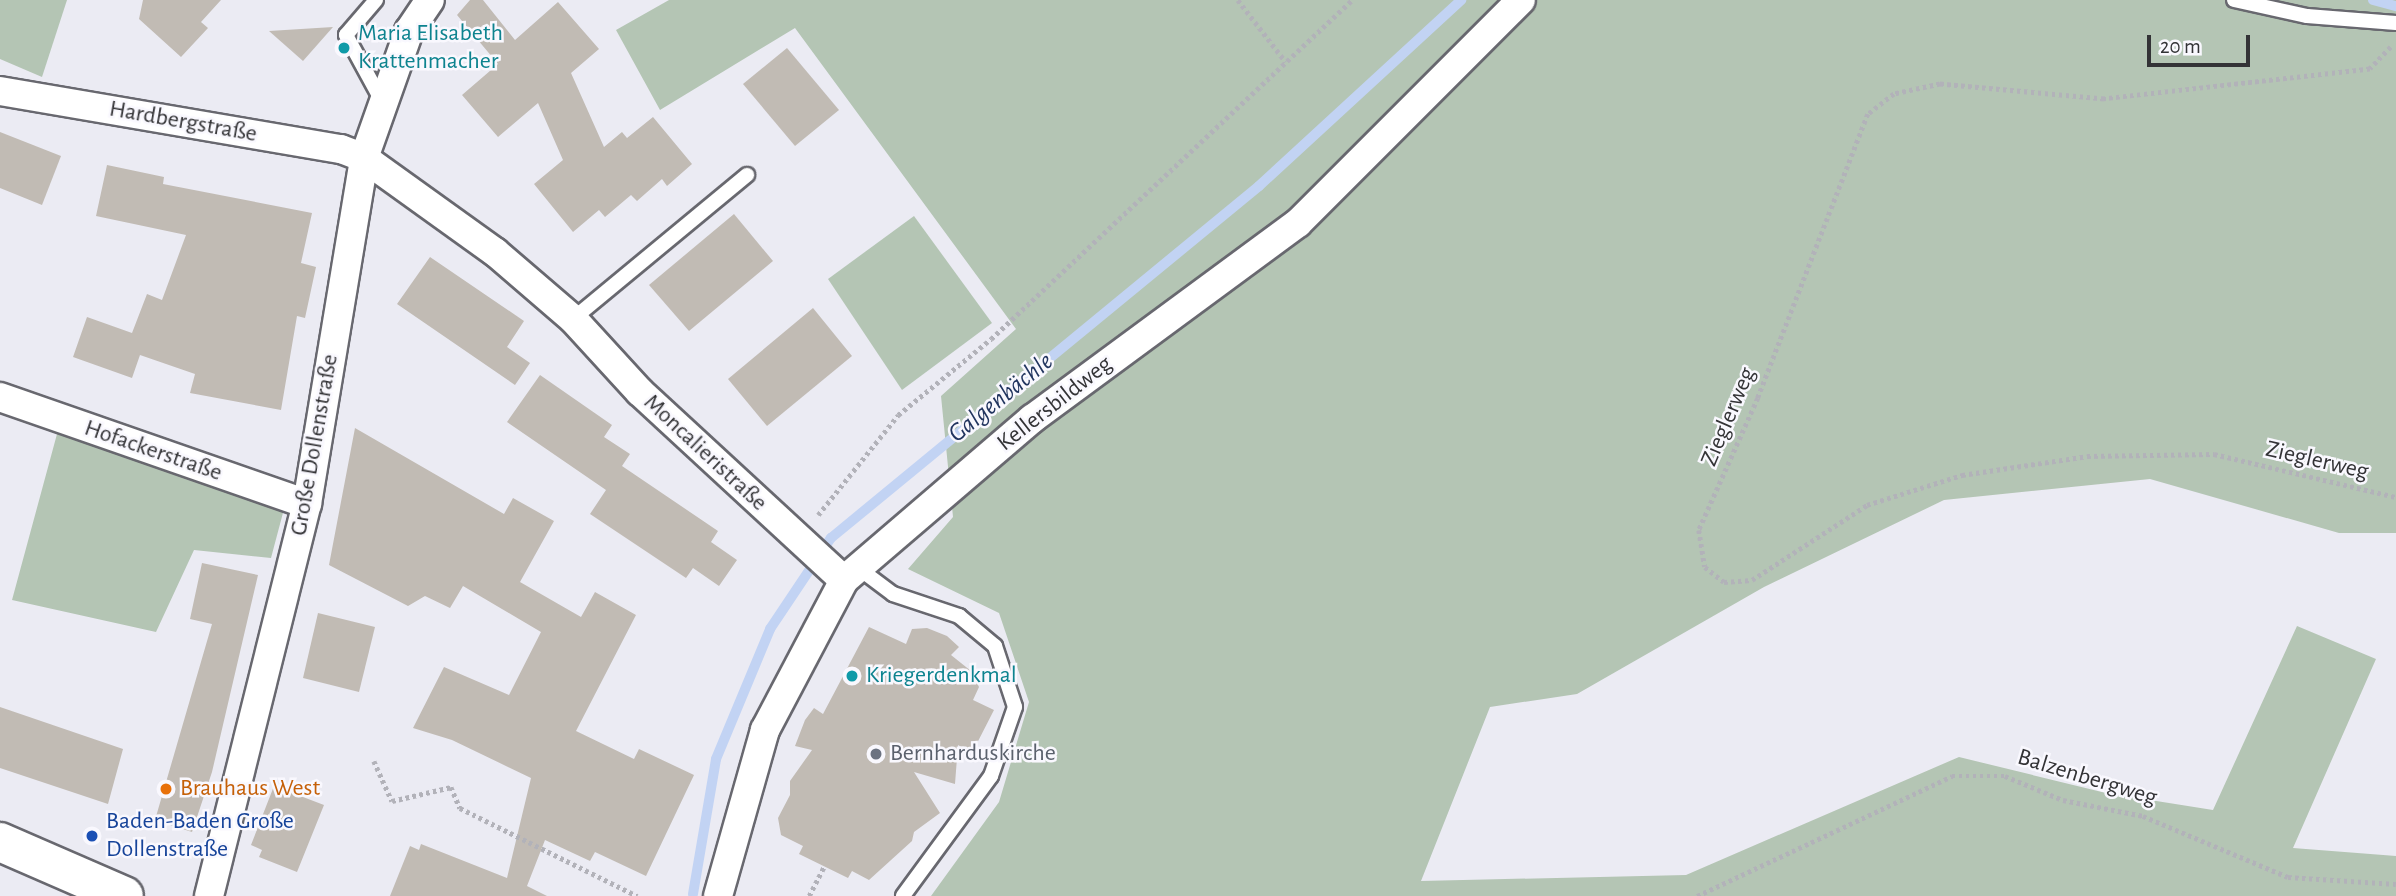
<!DOCTYPE html>
<html>
<head>
<meta charset="utf-8">
<style>
  body { margin:0 }
  #map { position:relative; width:2396px; height:896px; overflow:hidden; background:#ebebf3; font-family:"Alegreya Sans",sans-serif }
  div>[style] { position:absolute }
  [style*='--x'] { left:calc(var(--x)*1px); top:calc(var(--y)*1px); width:calc(var(--w)*1px); rotate:calc(var(--a)*1deg) }
  .green>* { inset:0; background:#b4c5b4 }
  .stream>* { height:10px; margin:-5px; padding:0 5px; transform-origin:5px; border-radius:5px; background:#c2d3f3 }
  .building>* { inset:0; background:#c1bbb4 }
  .path>* { height:4.5px; margin-top:-2.25px; transform-origin:0; background:repeating-linear-gradient(90deg,#b2b2b9 0 3.5px,transparent 0 7px) }
  .roads { filter:drop-shadow(2px 0 #68686f) drop-shadow(-2px 0 #68686f) drop-shadow(0 2px #68686f) drop-shadow(0 -2px #68686f) }
  .lane>* { height:14px; margin:-7px; padding:0 7px; transform-origin:7px; border-radius:7px; background:#fff }
  .street>* { height:28px; margin:-14px; padding:0 14px; transform-origin:14px; border-radius:14px; background:#fff }
  .secondary>* { height:38px; margin:-19px; padding:0 19px; transform-origin:19px; border-radius:19px; background:#fff }
  .dots>* { width:19px; height:19px; translate:-50% -50%; box-sizing:border-box; border:4px solid #f9f8fe; border-radius:50% }
  span { translate:-50% -50%; white-space:nowrap; text-align:center; line-height:1.15; -webkit-text-stroke:5px #f9f8fe; paint-order:stroke }
  .culture-label { font-size:24px; color:#0d838f }
  .left { translate:0 -50%; text-align:left }
  .street-label { font-size:24px; color:#333336 }
  .worship-label { font-size:24px; color:#5b616d }
  .food-label { font-size:24px; color:#c56008 }
  .transit-label { font-size:24px; color:#164399 }
  .water-label { font-size:26px; color:#22355f; font-style:italic }
  .scale { position:absolute; left:2147px; top:35px; width:103px; height:32px; box-sizing:border-box; border:4px solid #333336; border-top:0; padding-left:9px; font-size:21px; line-height:24px; white-space:nowrap; color:#333336; -webkit-text-stroke:5px #f9f8fe; paint-order:stroke }
</style>
</head>
<body>
<div id="map">
  <div class="green">
    <div style="clip-path:polygon(0 0,67px 0,42px 77px,0 59px)"></div>
    <div style="clip-path:polygon(669px 0,2396px 0,2396px 533px,2339px 533px,2150px 479px,1944px 500px,1764px 587px,1577px 694px,1490px 707px,1421px 881px,1686px 875px,1959px 757px,2106px 793px,2213px 810px,2297px 626px,2376px 659px,2293px 848px,2396px 856px,2396px 896px,931px 896px,999px 802px,1029px 702px,999px 613px,908px 569px,953px 517px,941px 396px,1016px 329px,795px 28px,660px 110px,616px 30px)"></div>
    <div style="clip-path:polygon(914px 216px,992px 323px,902px 390px,828px 279px)"></div>
    <div style="clip-path:polygon(57px 434px,284px 509px,271px 558px,194px 550px,156px 632px,12px 600px)"></div>
  </div>
  <div class="stream">
    <div style="--x:2373;--y:0;--w:24;--a:15"></div>
    <div style="--x:693;--y:894;--w:137;--a:-80.3"></div>
    <div style="--x:716;--y:759;--w:141;--a:-67.4"></div>
    <div style="--x:770;--y:629;--w:110;--a:-56.2"></div>
    <div style="--x:831;--y:538;--w:554;--a:-39.43"></div>
    <div style="--x:1259;--y:186;--w:275;--a:-42.6"></div>
  </div>
  <div class="building">
    <div style="clip-path:polygon(143px 0,221px 0,201px 22px,208px 28px,181px 57px,139px 19px)"></div>
    <div style="clip-path:polygon(470px 0,483px 0,515px 40px,558px 2px,599px 49px,571px 73px,604px 147px,622px 132px,627px 138px,653px 117px,692px 164px,667px 186px,662px 179px,637px 201px,631px 195px,605px 217px,599px 210px,573px 232px,534px 184px,563px 160px,538px 103px,498px 137px,462px 95px,498px 64px,457px 15px)"></div>
    <div style="clip-path:polygon(333px 27px,303px 61px,269px 31px)"></div>
    <div style="clip-path:polygon(787px 48px,839px 110px,795px 146px,743px 84px)"></div>
    <div style="clip-path:polygon(0 132px,61px 156px,42px 205px,0 188px)"></div>
    <div style="clip-path:polygon(107px 165px,164px 177px,163px 184px,312px 213px,301px 263px,316px 267px,305px 318px,297px 316px,281px 410px,190px 393px,195px 374px,140px 355px,132px 378px,73px 357px,87px 317px,132px 333px,147px 294px,162px 300px,186px 235px,96px 216px)"></div>
    <div style="clip-path:polygon(734px 214px,773px 261px,689px 331px,649px 285px)"></div>
    <div style="clip-path:polygon(430px 257px,524px 321px,507px 347px,530px 363px,515px 385px,397px 304px)"></div>
    <div style="clip-path:polygon(813px 308px,852px 356px,767px 426px,728px 379px)"></div>
    <div style="clip-path:polygon(540px 375px,612px 425px,604px 437px,630px 454px,622px 466px,718px 531px,711px 542px,737px 560px,719px 586px,693px 568px,686px 578px,590px 514px,606px 490px,507px 422px)"></div>
    <div style="clip-path:polygon(355px 428px,504px 514px,513px 498px,554px 521px,520px 582px,581px 617px,595px 592px,636px 615px,576px 731px,634px 759px,639px 749px,694px 775px,646px 876px,595px 852px,590px 861px,545px 840px,527px 886px,547px 896px,390px 896px,410px 846px,419px 850px,421px 844px,507px 878px,531px 778px,452px 740px,413px 728px,444px 667px,509px 695px,541px 632px,463px 586px,450px 608px,425px 596px,408px 606px,329px 565px)"></div>
    <div style="clip-path:polygon(202px 563px,258px 575px,212px 772px,192px 832px,155px 820px,212px 624px,190px 619px)"></div>
    <div style="clip-path:polygon(318px 613px,375px 627px,359px 692px,303px 678px)"></div>
    <div style="clip-path:polygon(869px 627px,906px 644px,912px 629px,927px 628px,947px 636px,959px 647px,951px 655px,971px 671px,979px 687px,973px 700px,994px 710px,972px 753px,958px 745px,955px 784px,914px 772px,940px 813px,914px 832px,912px 841px,869px 880px,852px 871px,848px 878px,799px 854px,803px 846px,781px 835px,778px 818px,790px 795px,790px 781px,812px 750px,795px 746px,805px 720px,814px 708px,823px 714px)"></div>
    <div style="clip-path:polygon(0 707px,123px 749px,108px 804px,0 768px)"></div>
    <div style="clip-path:polygon(274px 786px,324px 805px,297px 872px,259px 857px,262px 850px,251px 845px)"></div>
  </div>
  <div class="path">
    <div style="--x:1238;--y:0;--w:78;--a:52.3"></div>
    <div style="--x:2391;--y:47;--w:30;--a:134"></div>
    <div style="--x:2370;--y:69;--w:268;--a:173.6"></div>
    <div style="--x:2104;--y:99;--w:165;--a:-174.8"></div>
    <div style="--x:1940;--y:84;--w:47;--a:167.7"></div>
    <div style="--x:1894;--y:94;--w:33;--a:142"></div>
    <div style="--x:1868;--y:114;--w:305;--a:111.2"></div>
    <div style="--x:1758;--y:398;--w:145;--a:114.1"></div>
    <div style="--x:1699;--y:530;--w:37;--a:81"></div>
    <div style="--x:1705;--y:567;--w:24;--a:38"></div>
    <div style="--x:1724;--y:582;--w:28;--a:-4"></div>
    <div style="--x:1752;--y:580;--w:137;--a:-33.1"></div>
    <div style="--x:1867;--y:505;--w:100;--a:-17.5"></div>
    <div style="--x:1962;--y:475;--w:126;--a:-8.6"></div>
    <div style="--x:2087;--y:456;--w:127;--a:-0.9"></div>
    <div style="--x:2214;--y:454;--w:187;--a:13.3"></div>
    <div style="--x:818;--y:515;--w:128;--a:-51.3"></div>
    <div style="--x:898;--y:415;--w:120;--a:-39.3"></div>
    <div style="--x:991;--y:339;--w:495;--a:-43.2"></div>
    <div style="--x:374;--y:761;--w:44;--a:65.8"></div>
    <div style="--x:392;--y:801;--w:61;--a:-13.3"></div>
    <div style="--x:451;--y:787;--w:23;--a:67"></div>
    <div style="--x:460;--y:808;--w:198;--a:26.4"></div>
    <div style="--x:809;--y:896;--w:34;--a:-63"></div>
    <div style="--x:1697;--y:896;--w:282;--a:-25.2"></div>
    <div style="--x:1952;--y:776;--w:53;--a:0"></div>
    <div style="--x:2005;--y:776;--w:63;--a:22.5"></div>
    <div style="--x:2063;--y:800;--w:82;--a:11.3"></div>
    <div style="--x:2143;--y:816;--w:157;--a:22.8"></div>
    <div style="--x:2288;--y:877;--w:108;--a:3.7"></div>
  </div>
  <div class="roads">
    <div class="lane">
      <div style="--x:376;--y:0;--w:46;--a:130.6"></div>
      <div style="--x:346;--y:35;--w:75;--a:61.4"></div>
      <div style="--x:2234;--y:0;--w:75;--a:12.4"></div>
      <div style="--x:2307;--y:16;--w:89;--a:4.5"></div>
      <div style="--x:573;--y:319;--w:226;--a:-39.6"></div>
      <div style="--x:857;--y:567;--w:45;--a:36.9"></div>
      <div style="--x:893;--y:594;--w:70;--a:18.4"></div>
      <div style="--x:959;--y:616;--w:47;--a:39.8"></div>
      <div style="--x:995;--y:646;--w:64;--a:71.8"></div>
      <div style="--x:1015;--y:707;--w:73;--a:109.2"></div>
      <div style="--x:991;--y:776;--w:149;--a:126.3"></div>
    </div>
    <div class="street">
      <div style="--x:0;--y:91;--w:346;--a:9.7"></div>
      <div style="--x:341;--y:149;--w:25;--a:21"></div>
      <div style="--x:364;--y:158;--w:161;--a:35.7"></div>
      <div style="--x:495;--y:252;--w:103;--a:40.7"></div>
      <div style="--x:573;--y:319;--w:99;--a:47.5"></div>
      <div style="--x:640;--y:392;--w:277;--a:42.7"></div>
      <div style="--x:0;--y:397;--w:325;--a:19.2"></div>
      <div style="--x:209;--y:896;--w:404;--a:-76"></div>
      <div style="--x:307;--y:504;--w:351;--a:-80.6"></div>
      <div style="--x:364;--y:158;--w:135;--a:-70.5"></div>
      <div style="--x:409;--y:31;--w:37;--a:-56"></div>
      <div style="--x:718;--y:896;--w:173;--a:-74.2"></div>
      <div style="--x:765;--y:730;--w:170;--a:-62.2"></div>
      <div style="--x:844;--y:580;--w:248;--a:-40.6"></div>
      <div style="--x:1032;--y:419;--w:330;--a:-36.4"></div>
      <div style="--x:1298;--y:223;--w:315;--a:-45"></div>
    </div>
    <div class="secondary">
      <div style="--x:0;--y:842;--w:135;--a:23.5"></div>
    </div>
  </div>
  <div class="dots">
    <div style="left:344px;top:48px;background:#0f9aa8"></div>
    <div style="left:852px;top:676px;background:#0f9aa8"></div>
    <div style="left:876px;top:754px;background:#6b7280"></div>
    <div style="left:166px;top:789px;background:#e8710a"></div>
    <div style="left:92px;top:836px;background:#1a4fb4"></div>
  </div>
  <div class="culture-label">
    <span class="left" style="left:358px;top:48px">Maria Elisabeth<br>Krattenmacher</span>
    <span class="left" style="left:866px;top:676px">Kriegerdenkmal</span>
  </div>
  <div class="street-label">
    <span style="left:183px;top:122px;rotate:10deg">Hardbergstraße</span>
    <span style="left:1055px;top:404px;rotate:-38deg">Kellersbildweg</span>
    <span style="left:1729px;top:417px;rotate:-67deg">Zieglerweg</span>
    <span style="left:315px;top:445px;rotate:-80deg">Große Dollenstraße</span>
    <span style="left:153px;top:451px;rotate:19deg">Hofackerstraße</span>
    <span style="left:705px;top:453px;rotate:43deg">Moncalieristraße</span>
    <span style="left:2317px;top:461px;rotate:13deg">Zieglerweg</span>
    <span style="left:2087px;top:778px;rotate:17deg">Balzenbergweg</span>
  </div>
  <div class="worship-label">
    <span class="left" style="left:890px;top:754px">Bernharduskirche</span>
  </div>
  <div class="food-label">
    <span class="left" style="left:180px;top:789px">Brauhaus West</span>
  </div>
  <div class="transit-label">
    <span class="left" style="left:106px;top:836px">Baden-Baden Große<br>Dollenstraße</span>
  </div>
  <div class="water-label">
    <span style="left:1001px;top:398px;rotate:-39deg">Galgenbächle</span>
  </div>
  <div class="scale">20 m</div>
</div>
</body>
</html>
